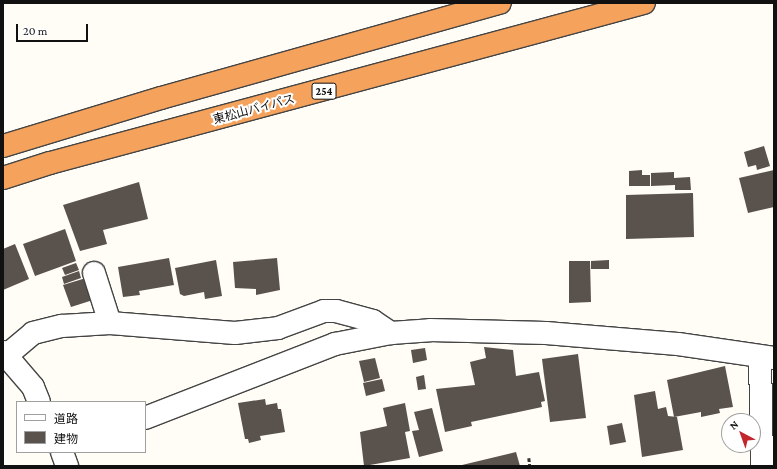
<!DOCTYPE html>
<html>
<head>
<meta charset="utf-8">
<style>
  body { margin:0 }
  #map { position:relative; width:777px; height:469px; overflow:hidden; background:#fffdf5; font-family:"Crimson Pro","Noto Sans JP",serif }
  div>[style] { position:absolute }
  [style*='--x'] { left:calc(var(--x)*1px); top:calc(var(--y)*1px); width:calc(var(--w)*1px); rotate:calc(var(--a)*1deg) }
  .building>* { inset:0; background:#5a524d }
  .path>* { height:2.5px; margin-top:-1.25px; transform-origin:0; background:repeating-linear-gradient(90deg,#333 0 4px,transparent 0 6px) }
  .roads { filter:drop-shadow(1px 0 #444) drop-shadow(-1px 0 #444) drop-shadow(0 1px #444) drop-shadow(0 -1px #444) }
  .minor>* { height:22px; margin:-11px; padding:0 11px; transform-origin:11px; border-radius:11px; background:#fff }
  .highway>* { height:22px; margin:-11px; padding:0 11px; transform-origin:11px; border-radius:11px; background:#f5a25d }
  span { translate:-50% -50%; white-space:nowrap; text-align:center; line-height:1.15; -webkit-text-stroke:4px #fff; paint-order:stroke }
  .shield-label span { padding:1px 3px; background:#fff; border:1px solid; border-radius:3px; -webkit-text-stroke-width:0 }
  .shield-label { font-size:11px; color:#111; font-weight:700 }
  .street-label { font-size:12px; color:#111 }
  .frame { position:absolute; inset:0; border:4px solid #111; pointer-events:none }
  .legend { position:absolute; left:16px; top:401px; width:130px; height:52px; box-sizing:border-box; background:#fff; border:1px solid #a0a0a0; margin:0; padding:5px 7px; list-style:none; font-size:12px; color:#111 }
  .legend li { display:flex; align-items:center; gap:8px; height:20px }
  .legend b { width:20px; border:1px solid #a0a0a0 }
  .north { position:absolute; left:721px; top:413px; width:40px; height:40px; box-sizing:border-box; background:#fff; border:1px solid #a0a0a0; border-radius:50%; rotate:319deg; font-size:11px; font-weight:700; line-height:16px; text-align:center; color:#111 }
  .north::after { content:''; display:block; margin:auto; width:14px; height:18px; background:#c4262e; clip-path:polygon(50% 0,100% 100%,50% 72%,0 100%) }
  .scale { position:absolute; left:16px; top:24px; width:72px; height:18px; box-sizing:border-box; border:2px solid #111; border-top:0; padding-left:5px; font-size:12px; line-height:14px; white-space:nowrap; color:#111; -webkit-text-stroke:3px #fff; paint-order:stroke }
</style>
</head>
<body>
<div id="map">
  <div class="building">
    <div style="clip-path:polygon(764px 146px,770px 166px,757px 170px,756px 165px,748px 167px,744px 152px)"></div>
    <div style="clip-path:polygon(642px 170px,642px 175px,650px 175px,650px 186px,629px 186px,629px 171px)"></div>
    <div style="clip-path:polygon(774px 170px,774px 207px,748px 213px,739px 178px)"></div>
    <div style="clip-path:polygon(674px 172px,674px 178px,690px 177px,691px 190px,675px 190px,675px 185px,651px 186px,651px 173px)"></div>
    <div style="clip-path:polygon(139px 182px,148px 219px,103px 230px,107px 244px,80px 251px,63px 205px)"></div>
    <div style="clip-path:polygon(693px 193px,694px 237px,626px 239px,626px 195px)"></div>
    <div style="clip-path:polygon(65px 229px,76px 261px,35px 276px,23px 244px)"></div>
    <div style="clip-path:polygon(15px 244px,29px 279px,3px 290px,3px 249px)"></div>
    <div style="clip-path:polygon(169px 258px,174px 285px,139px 291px,140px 295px,123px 297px,118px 267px)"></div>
    <div style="clip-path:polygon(277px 258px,280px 290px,256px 295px,256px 289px,235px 288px,233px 262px)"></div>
    <div style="clip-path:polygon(216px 260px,222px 296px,205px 299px,204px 292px,184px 296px,180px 294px,175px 268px)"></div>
    <div style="clip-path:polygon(609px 260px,609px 269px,591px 269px,591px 261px)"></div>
    <div style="clip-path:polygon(569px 261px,590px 261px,591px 302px,569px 303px)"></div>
    <div style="clip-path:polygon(76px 263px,79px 270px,65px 275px,62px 268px)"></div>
    <div style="clip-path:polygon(79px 271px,81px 278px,64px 284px,62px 277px)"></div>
    <div style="clip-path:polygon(86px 278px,93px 300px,71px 307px,63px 285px)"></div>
    <div style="clip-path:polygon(484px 347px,513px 350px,516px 376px,539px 372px,545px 401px,541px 402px,542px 407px,471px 422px,472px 426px,445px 432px,436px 389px,475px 385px,470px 362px,486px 358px)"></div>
    <div style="clip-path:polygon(425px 348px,427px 360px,413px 363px,411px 350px)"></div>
    <div style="clip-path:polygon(578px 354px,586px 418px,550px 422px,542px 359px)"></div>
    <div style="clip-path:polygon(375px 358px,380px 378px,364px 382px,359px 361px)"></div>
    <div style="clip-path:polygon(725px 366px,733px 407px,719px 409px,720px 413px,701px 417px,701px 412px,674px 417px,667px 380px)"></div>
    <div style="clip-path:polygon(424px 375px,426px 389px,418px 390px,416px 377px)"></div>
    <div style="clip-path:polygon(382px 379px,385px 391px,366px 396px,363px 383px)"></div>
    <div style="clip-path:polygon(655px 391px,658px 409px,666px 407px,668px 416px,677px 417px,683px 450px,642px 457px,634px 395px)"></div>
    <div style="clip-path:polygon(265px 399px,266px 405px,277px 403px,278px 409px,281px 409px,285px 432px,260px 436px,261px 440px,249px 443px,248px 439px,245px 439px,238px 403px)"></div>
    <div style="clip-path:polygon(405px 403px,410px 431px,405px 432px,410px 458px,364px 466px,360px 432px,387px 426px,383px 408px)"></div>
    <div style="clip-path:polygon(432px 408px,443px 451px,419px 457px,412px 431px,419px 430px,414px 412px)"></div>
    <div style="clip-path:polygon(622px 423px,626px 442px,610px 445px,607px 426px)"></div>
    <div style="clip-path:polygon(516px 452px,520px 466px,462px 466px,462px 465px)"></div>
  </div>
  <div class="path">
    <div style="--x:529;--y:458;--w:8;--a:83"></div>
  </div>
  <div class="roads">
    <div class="minor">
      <div style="--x:94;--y:273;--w:52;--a:72.3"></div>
      <div style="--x:3;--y:352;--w:46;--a:49.4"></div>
      <div style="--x:33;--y:387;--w:16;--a:68"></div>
      <div style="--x:7;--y:355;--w:34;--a:-40"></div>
      <div style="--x:33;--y:333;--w:30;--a:-14"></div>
      <div style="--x:62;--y:326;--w:48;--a:-3.6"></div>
      <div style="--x:110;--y:323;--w:125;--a:4.6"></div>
      <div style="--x:235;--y:333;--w:43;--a:-6.6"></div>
      <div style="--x:278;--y:328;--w:49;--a:-20.3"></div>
      <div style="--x:324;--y:311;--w:12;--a:0"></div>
      <div style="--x:336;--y:311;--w:38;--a:15"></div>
      <div style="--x:373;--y:321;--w:22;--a:34"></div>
      <div style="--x:760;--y:357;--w:109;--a:88.9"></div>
      <div style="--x:145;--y:418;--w:204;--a:-21.3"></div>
      <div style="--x:335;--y:344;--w:57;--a:-11.1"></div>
      <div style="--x:391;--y:333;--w:39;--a:-4"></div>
      <div style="--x:430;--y:330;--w:116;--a:1.5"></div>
      <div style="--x:546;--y:333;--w:132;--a:4.8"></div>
      <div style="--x:678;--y:344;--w:97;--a:8.3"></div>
      <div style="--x:62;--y:452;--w:15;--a:70"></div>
    </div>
    <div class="highway">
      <div style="--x:3;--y:146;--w:165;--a:-16.9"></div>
      <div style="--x:161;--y:98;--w:352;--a:-15.7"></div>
      <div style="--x:3;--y:178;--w:49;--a:-17.7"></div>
      <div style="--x:50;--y:163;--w:615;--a:-15.08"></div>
    </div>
  </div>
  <div class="shield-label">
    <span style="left:324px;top:91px">254</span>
  </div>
  <div class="street-label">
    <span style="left:254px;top:110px;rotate:-15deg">東松山バイパス</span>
  </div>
  <div class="frame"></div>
  <ul class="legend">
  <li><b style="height:5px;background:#fff"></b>道路</li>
  <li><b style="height:11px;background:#5a524d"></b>建物</li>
  </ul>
  <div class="north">N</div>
  <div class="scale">20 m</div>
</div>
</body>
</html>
